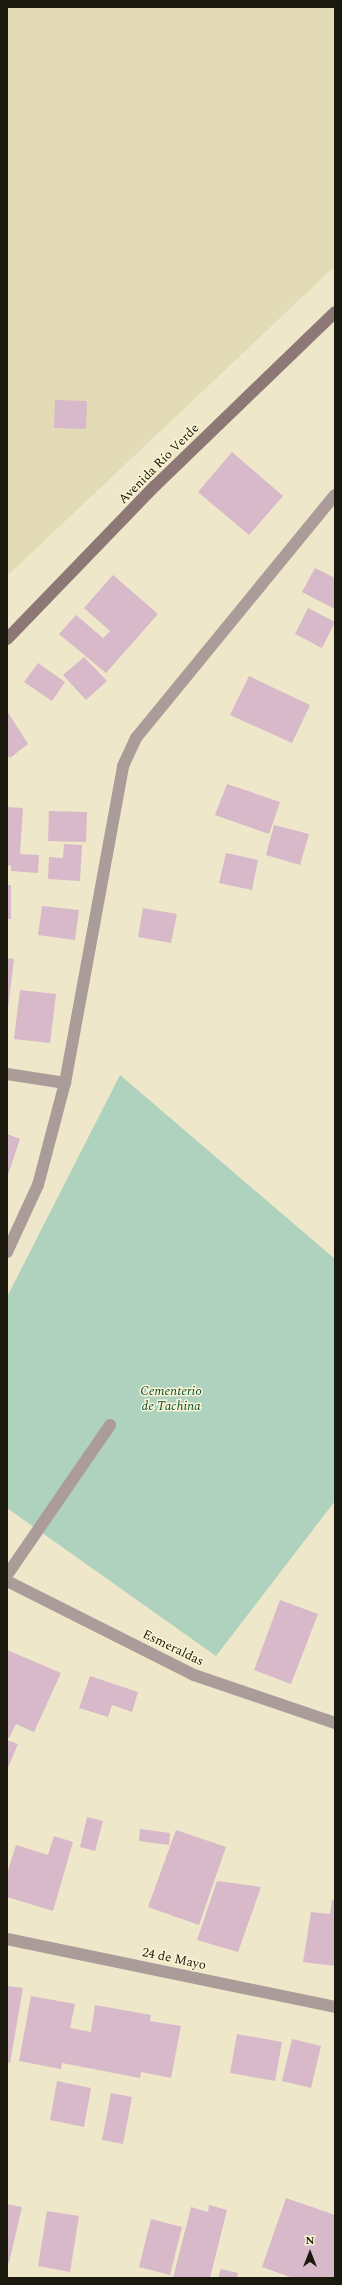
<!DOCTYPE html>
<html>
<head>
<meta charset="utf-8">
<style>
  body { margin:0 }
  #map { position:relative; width:342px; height:2285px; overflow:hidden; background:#eee7c9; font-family:Spectral,serif }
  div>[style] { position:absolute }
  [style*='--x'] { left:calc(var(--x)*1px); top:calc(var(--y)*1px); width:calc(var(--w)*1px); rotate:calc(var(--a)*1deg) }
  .built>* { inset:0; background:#e3dbb6 }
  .green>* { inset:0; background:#afd2bf }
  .building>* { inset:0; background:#d7b9c9 }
  .service>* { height:12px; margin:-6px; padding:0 6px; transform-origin:6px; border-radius:6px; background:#ab9c9a }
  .minor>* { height:12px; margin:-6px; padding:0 6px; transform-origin:6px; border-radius:6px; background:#ab9c9a }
  .secondary>* { height:12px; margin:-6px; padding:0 6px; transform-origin:6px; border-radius:6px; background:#8e7876 }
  span { translate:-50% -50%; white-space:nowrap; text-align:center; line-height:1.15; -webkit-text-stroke:3px #fbf5d6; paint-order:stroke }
  .street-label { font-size:13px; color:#1b180e }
  .park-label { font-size:13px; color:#044e33; font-style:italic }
  .frame { position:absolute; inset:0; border:8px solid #1b180e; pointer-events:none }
  .north { position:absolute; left:290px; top:2233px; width:40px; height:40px; -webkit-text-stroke:3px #fbf5d6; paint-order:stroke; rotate:0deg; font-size:11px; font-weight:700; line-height:16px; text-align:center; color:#1b180e }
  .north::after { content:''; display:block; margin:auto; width:14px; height:18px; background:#1b180e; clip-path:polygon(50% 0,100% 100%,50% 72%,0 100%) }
</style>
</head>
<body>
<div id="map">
  <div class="built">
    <div style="clip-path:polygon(7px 7px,335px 7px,335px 266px,7px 576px)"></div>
  </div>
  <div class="green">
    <div style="clip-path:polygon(120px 1075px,335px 1259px,335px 1501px,216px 1656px,7px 1508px,7px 1297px)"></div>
  </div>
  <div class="building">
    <div style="clip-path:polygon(55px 400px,87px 401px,86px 429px,54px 428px)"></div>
    <div style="clip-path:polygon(232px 452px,283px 496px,249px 535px,198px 492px)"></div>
    <div style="clip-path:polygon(315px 568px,335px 578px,335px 609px,302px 592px)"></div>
    <div style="clip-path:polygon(113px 575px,158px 614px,106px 673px,59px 634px,76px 615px,103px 638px,110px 631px,84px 608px)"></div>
    <div style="clip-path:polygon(308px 608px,335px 622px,322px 648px,295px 634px)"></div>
    <div style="clip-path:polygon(84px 657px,107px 681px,86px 700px,63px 675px)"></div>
    <div style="clip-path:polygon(38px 663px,65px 682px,52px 701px,24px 682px)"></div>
    <div style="clip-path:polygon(249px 676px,310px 705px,292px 743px,230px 715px)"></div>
    <div style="clip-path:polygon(7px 711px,28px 744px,10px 758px,7px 755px)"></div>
    <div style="clip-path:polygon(227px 784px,280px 802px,269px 834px,215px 815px)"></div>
    <div style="clip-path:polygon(7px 807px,23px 808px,20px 854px,39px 855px,38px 873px,11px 871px,11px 866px,7px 865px)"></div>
    <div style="clip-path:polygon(49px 811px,87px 812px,86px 842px,48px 841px)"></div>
    <div style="clip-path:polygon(274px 825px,309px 834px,300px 865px,266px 855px)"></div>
    <div style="clip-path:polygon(64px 844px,82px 845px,80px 881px,48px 879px,49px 857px,63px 858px)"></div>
    <div style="clip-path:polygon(226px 853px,258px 860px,252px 890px,219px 883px)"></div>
    <div style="clip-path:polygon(7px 885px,11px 885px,11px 919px,7px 919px)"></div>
    <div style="clip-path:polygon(42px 906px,79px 910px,75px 940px,38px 935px)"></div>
    <div style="clip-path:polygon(143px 908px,177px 914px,171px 943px,138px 937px)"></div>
    <div style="clip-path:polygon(7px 958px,14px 959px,8px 1008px,7px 1007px)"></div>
    <div style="clip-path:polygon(20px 990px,56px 994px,50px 1043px,14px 1039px)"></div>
    <div style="clip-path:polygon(7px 1134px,20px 1139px,7px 1178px)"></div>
    <div style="clip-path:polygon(280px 1600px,318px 1614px,291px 1684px,254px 1670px)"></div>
    <div style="clip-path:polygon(7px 1650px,61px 1673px,34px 1732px,16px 1724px,9px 1738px,7px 1737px)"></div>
    <div style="clip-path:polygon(90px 1676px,138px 1692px,132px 1712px,112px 1705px,108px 1717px,79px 1708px)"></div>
    <div style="clip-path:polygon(7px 1740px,18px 1744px,7px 1770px)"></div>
    <div style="clip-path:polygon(87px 1817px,103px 1821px,95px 1851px,80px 1847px)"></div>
    <div style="clip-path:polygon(140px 1829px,170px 1833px,169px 1845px,139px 1841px)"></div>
    <div style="clip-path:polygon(176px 1830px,226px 1847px,199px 1925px,148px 1907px)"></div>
    <div style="clip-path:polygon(54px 1836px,73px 1842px,53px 1911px,7px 1897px,7px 1874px,16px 1845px,48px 1855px)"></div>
    <div style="clip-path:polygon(217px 1881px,261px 1887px,238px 1952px,197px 1940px)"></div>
    <div style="clip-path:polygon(332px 1900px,335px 1900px,335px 1966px,303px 1962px,311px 1912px,330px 1914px)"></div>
    <div style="clip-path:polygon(7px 1986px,23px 1988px,10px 2063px,7px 2062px)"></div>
    <div style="clip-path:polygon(31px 1996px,75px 2004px,70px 2028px,91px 2032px,95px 2005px,151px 2015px,150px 2021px,181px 2026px,171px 2078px,141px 2072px,140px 2078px,62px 2063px,61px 2069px,19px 2061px)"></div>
    <div style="clip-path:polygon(237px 2034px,282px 2042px,275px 2081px,230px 2073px)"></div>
    <div style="clip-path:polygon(292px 2039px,321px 2046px,311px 2088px,282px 2081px)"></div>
    <div style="clip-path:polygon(57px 2081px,91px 2088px,84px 2127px,50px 2120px)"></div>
    <div style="clip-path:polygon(111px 2093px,132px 2097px,123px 2144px,102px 2140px)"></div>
    <div style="clip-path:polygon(286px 2198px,335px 2215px,335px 2278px,293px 2278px,262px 2267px)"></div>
    <div style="clip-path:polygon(7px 2204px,22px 2207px,9px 2263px,7px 2263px)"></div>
    <div style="clip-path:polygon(209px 2205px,227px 2210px,210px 2278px,173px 2278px,191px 2207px,208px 2212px)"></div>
    <div style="clip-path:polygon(47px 2211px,79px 2216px,70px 2272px,38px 2266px)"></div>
    <div style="clip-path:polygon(151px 2219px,182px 2227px,170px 2275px,139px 2267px)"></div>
    <div style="clip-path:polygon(221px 2269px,238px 2273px,237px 2278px,218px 2278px)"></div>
  </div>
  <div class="service">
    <div style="--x:7;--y:1575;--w:182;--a:-55.5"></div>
  </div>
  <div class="minor">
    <div style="--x:7;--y:1074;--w:59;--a:8.8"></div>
    <div style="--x:7;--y:1252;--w:74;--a:-65.2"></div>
    <div style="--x:38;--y:1185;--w:106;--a:-75.2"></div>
    <div style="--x:65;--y:1083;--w:322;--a:-79.6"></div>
    <div style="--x:123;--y:766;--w:31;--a:-65"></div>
    <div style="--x:136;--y:738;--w:314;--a:-50.7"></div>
    <div style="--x:7;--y:1581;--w:209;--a:26.7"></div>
    <div style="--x:194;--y:1675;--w:149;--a:18.8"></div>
    <div style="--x:7;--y:1939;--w:335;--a:11.7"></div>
  </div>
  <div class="secondary">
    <div style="--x:7;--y:639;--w:213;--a:-46"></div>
    <div style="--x:155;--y:486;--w:250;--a:-44"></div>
  </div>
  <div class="street-label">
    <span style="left:159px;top:464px;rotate:-45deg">Avenida Río Verde</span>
    <span style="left:173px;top:1648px;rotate:26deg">Esmeraldas</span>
    <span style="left:174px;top:1959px;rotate:12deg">24 de Mayo</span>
  </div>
  <div class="park-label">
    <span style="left:171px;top:1399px">Cementerio<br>de Tachina</span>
  </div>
  <div class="frame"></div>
  <div class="north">N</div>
</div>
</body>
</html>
